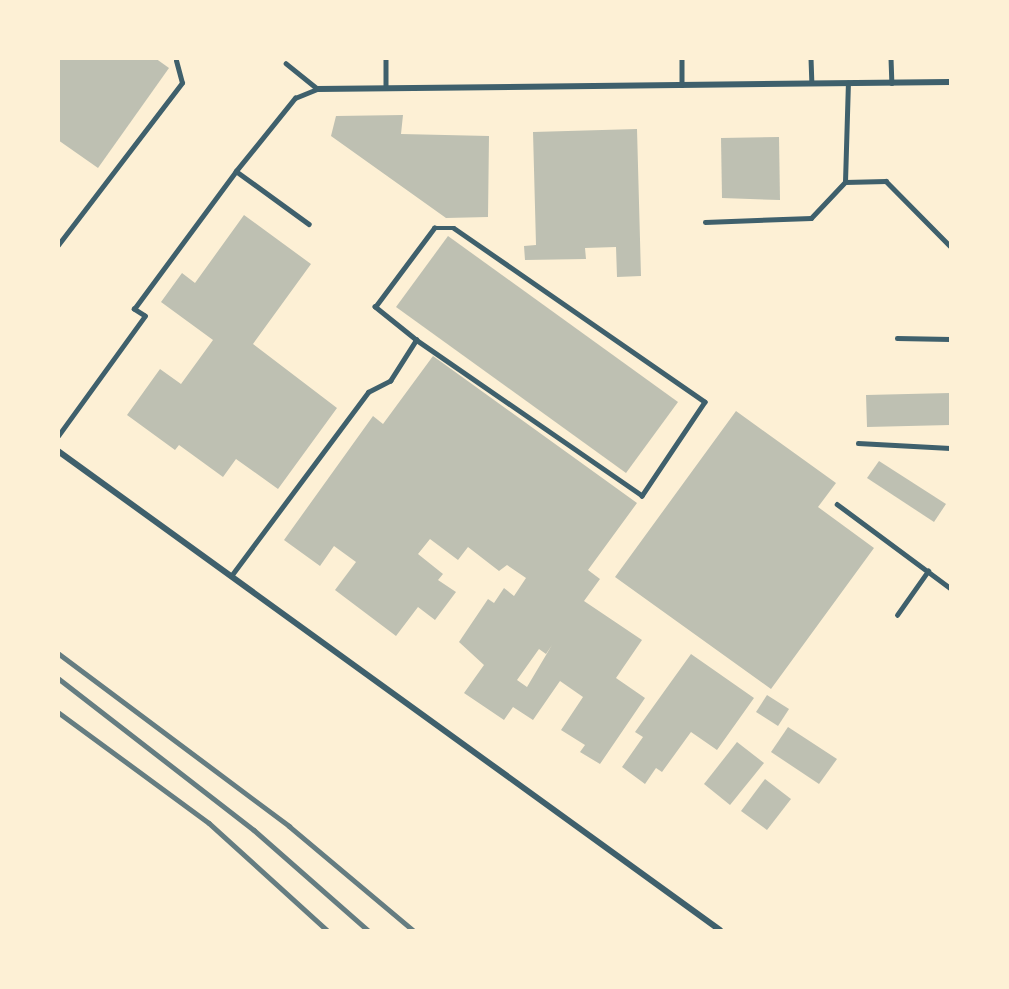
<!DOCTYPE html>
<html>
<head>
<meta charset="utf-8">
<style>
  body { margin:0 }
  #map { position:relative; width:1009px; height:989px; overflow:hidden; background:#fdf0d5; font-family:Jost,sans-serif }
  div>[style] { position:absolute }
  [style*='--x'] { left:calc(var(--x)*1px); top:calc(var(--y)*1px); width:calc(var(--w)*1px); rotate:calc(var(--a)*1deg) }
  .building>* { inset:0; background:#bec0b2 }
  .service>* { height:4.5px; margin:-2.25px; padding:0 2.25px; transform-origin:2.25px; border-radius:2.25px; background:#3f606c }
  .minor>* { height:6px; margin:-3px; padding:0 3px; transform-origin:3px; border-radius:3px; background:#3f606c }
  .rail>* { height:4.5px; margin:-2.25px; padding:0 2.25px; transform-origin:2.25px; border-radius:2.25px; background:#657d81 }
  span { translate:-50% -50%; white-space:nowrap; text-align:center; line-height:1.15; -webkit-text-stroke:4.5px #fdf0d5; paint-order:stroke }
  .frame { position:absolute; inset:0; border:60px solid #fdf0d5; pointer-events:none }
</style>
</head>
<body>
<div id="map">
  <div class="building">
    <div style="clip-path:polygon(58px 58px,155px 58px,169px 68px,98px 168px,58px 140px)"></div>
    <div style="clip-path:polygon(403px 115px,401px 134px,489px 136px,488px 217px,446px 218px,331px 136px,336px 116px)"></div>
    <div style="clip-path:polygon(637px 129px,641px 276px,617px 277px,616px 247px,585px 248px,586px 259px,525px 260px,524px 246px,536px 245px,533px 132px)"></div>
    <div style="clip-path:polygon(779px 137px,780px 200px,722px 198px,721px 138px)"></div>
    <div style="clip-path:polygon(244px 215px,311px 264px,253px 344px,337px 408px,278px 489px,236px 459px,223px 477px,179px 445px,175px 450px,127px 415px,160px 369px,181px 384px,213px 340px,161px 302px,182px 273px,195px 283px)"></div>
    <div style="clip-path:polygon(448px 236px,678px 402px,626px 473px,396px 307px)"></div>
    <div style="clip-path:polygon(evenodd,433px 356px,637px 503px,588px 570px,600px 579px,584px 601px,642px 640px,616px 678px,645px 698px,600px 764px,580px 752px,585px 745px,561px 730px,583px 697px,560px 681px,533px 720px,513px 707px,504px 720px,464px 693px,484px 665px,459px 642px,488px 599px,494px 603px,504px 588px,514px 596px,526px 578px,507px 565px,499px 571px,468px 547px,458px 560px,430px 539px,418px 554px,443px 574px,438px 580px,456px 592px,435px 620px,418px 607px,396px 636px,335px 590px,356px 562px,334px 546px,320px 566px,284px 540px,373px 416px,383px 424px,433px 356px,552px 645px,527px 687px,517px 680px,539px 649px,546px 654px,552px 645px)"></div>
    <div style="clip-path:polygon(950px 393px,950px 425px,867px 427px,866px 395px)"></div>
    <div style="clip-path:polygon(736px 411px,836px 483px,818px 507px,874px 548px,771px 689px,615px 577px)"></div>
    <div style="clip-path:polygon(879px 461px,946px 504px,934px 522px,867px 478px)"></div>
    <div style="clip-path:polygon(691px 654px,754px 698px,717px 750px,691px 732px,662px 772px,656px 768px,645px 784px,622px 767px,643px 737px,635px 732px)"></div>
    <div style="clip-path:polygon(767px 695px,789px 709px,778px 726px,756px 712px)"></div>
    <div style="clip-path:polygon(788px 727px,837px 759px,819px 784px,771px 752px)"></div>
    <div style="clip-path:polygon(737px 742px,764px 763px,730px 805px,704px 784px)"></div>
    <div style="clip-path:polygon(765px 779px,791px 799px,767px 830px,741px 811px)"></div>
  </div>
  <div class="service">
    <div style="--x:386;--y:58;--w:30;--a:90"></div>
    <div style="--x:682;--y:58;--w:27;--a:90"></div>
    <div style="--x:811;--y:58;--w:25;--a:88"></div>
    <div style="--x:891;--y:58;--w:25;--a:88"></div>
    <div style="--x:236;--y:171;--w:94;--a:-51.1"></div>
    <div style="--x:295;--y:98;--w:24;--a:-22"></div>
    <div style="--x:317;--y:89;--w:40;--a:-141"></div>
    <div style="--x:845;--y:182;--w:41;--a:-1.4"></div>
    <div style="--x:886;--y:181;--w:91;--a:45.4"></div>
    <div style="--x:705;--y:222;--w:106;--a:-2.2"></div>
    <div style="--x:811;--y:218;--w:50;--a:-46.6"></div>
    <div style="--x:845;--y:182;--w:99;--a:-88.3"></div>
    <div style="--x:58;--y:245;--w:204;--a:-52.6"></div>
    <div style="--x:182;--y:83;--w:23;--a:-105"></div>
    <div style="--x:897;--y:338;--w:53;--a:1.1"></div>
    <div style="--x:58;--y:436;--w:148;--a:-54.1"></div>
    <div style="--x:145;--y:316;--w:13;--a:-148"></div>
    <div style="--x:134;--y:309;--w:172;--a:-53.5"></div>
    <div style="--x:236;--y:171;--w:90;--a:36"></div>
    <div style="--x:858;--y:443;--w:92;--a:3.1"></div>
    <div style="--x:837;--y:504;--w:141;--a:36.6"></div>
    <div style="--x:231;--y:576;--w:229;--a:-53.3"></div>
    <div style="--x:368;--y:392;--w:25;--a:-27"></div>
    <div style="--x:390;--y:381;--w:49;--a:-57.6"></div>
    <div style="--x:416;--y:340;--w:53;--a:-141.2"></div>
    <div style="--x:375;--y:307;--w:99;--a:-53.2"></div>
    <div style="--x:434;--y:228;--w:20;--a:0"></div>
    <div style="--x:454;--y:228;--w:305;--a:34.7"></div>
    <div style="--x:705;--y:402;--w:113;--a:123.8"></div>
    <div style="--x:642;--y:496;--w:275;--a:-145.4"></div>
    <div style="--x:897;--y:615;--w:54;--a:-54.8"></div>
  </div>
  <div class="minor">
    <div style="--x:317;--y:89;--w:633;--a:-0.63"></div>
    <div style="--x:58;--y:451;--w:817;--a:35.89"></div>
  </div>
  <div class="rail">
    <div style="--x:58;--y:653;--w:289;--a:36.8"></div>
    <div style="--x:289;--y:826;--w:162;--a:40"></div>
    <div style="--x:58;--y:678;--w:248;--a:37.8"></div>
    <div style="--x:254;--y:830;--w:152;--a:41.3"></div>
    <div style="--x:58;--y:712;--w:187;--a:36.3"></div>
    <div style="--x:209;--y:823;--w:159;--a:42.2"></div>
  </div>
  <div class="frame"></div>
</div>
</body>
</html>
